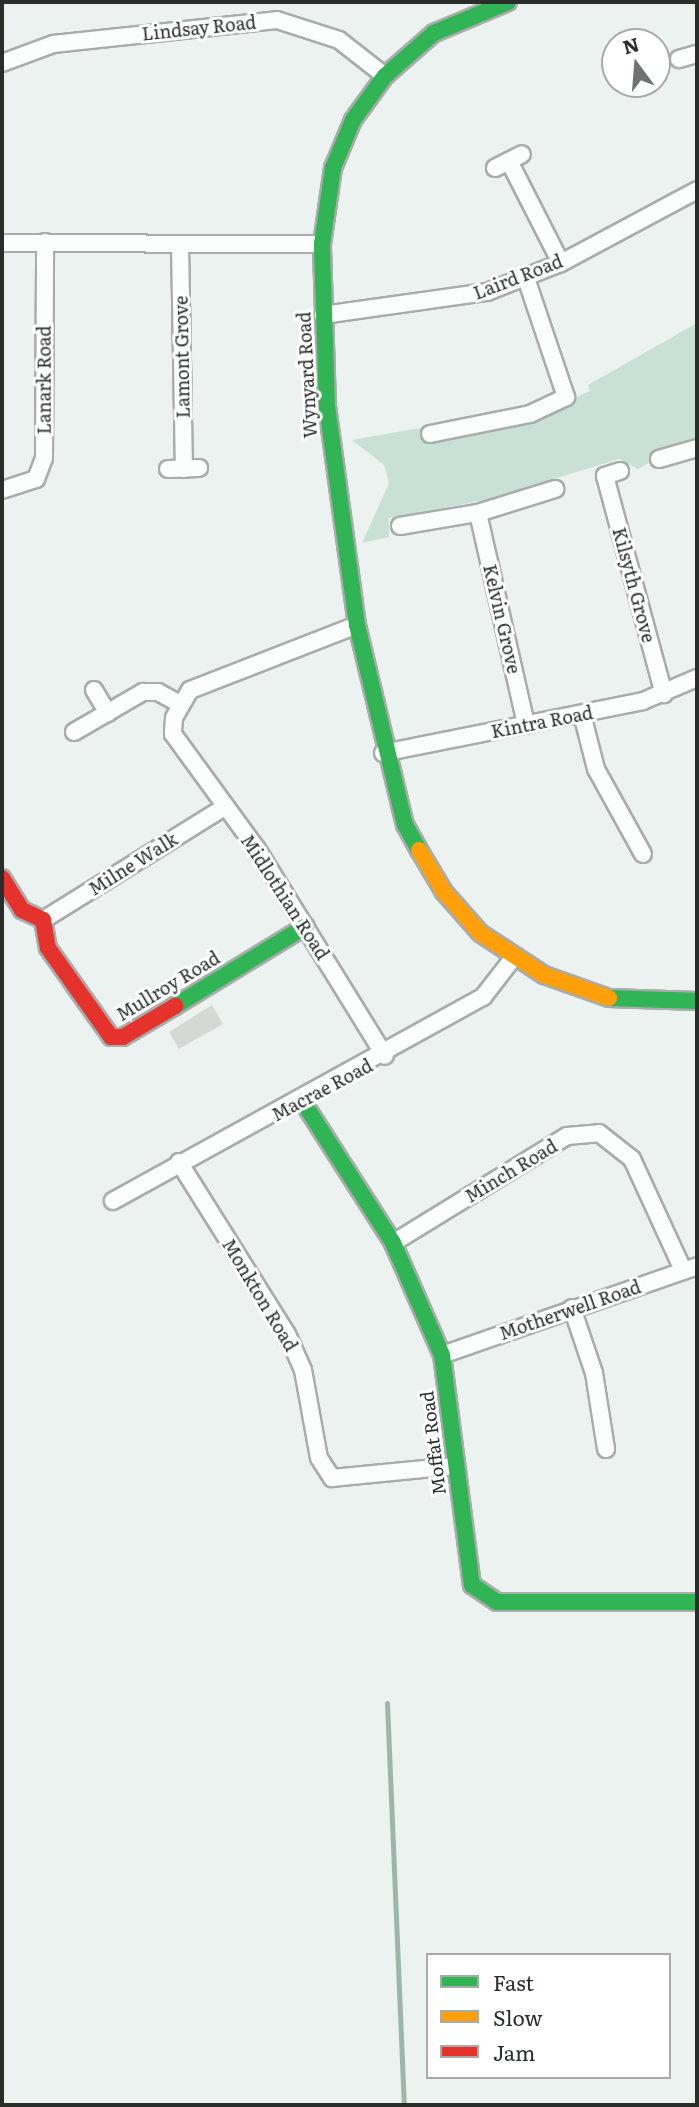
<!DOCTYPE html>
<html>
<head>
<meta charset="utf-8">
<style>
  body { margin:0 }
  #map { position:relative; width:699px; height:2107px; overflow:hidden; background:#ecf2ef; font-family:Literata,serif }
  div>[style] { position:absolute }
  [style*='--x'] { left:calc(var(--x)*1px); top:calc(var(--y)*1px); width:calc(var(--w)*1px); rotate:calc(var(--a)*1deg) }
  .green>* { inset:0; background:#c8e0d5 }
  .stream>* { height:5px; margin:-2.5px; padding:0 2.5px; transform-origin:2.5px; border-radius:2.5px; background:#9bb6aa }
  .building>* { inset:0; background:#d4d9d6 }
  .roads { filter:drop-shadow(2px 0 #a8acaa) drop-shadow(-2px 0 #a8acaa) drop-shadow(0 2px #a8acaa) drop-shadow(0 -2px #a8acaa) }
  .street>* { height:16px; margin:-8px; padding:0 8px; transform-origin:8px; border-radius:8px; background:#fcfdfd }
  .fast>* { height:16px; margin:-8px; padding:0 8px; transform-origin:8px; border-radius:8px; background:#30b455 }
  .slow>* { height:16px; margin:-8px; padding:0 8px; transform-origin:8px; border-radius:8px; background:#ff9f0a }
  .jam>* { height:16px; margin:-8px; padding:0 8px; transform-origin:8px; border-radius:8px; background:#e5322d }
  span { translate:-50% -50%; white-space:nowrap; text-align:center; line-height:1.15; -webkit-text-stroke:6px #fff; paint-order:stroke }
  .street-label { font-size:18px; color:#292e2b }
  .frame { position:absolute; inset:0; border:4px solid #292e2b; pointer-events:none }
  .legend { position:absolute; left:426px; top:1953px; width:245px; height:126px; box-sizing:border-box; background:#fff; border:2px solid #a9abaa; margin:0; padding:9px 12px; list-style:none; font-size:21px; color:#292e2b }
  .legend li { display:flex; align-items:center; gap:14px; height:35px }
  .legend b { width:35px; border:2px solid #a9abaa }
  .north { position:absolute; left:601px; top:28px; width:70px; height:70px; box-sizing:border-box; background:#fff; border:2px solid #a9abaa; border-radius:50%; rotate:344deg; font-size:19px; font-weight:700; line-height:28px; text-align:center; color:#292e2b }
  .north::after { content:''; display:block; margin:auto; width:24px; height:32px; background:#6d7370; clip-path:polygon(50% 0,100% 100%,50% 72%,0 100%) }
</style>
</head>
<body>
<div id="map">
  <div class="green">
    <div style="clip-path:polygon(697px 323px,697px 438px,651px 451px,651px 462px,638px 469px,619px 459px,485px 500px,389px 518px,389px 537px,362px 543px,389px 483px,384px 465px,352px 440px,426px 427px,427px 440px,518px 424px,590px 391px,588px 385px)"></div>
  </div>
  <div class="stream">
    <div style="--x:387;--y:1703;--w:402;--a:87.6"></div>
  </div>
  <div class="building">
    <div style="clip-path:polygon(212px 1005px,223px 1024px,179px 1049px,169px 1032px)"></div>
  </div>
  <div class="roads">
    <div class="street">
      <div style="--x:679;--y:59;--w:19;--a:-16"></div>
      <div style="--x:2;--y:63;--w:54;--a:-20.4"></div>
      <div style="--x:53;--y:44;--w:225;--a:-6.1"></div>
      <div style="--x:277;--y:20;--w:65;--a:17.9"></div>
      <div style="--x:339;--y:40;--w:58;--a:38"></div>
      <div style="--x:509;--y:161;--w:114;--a:63"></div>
      <div style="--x:495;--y:168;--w:30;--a:-27"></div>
      <div style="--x:2;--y:243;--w:320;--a:0.2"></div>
      <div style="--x:180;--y:244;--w:225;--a:89"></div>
      <div style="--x:323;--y:315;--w:166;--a:-8"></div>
      <div style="--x:487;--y:292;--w:79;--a:-21.4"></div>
      <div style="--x:561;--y:263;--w:154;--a:-28.2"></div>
      <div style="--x:430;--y:434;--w:102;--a:-11.3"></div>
      <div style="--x:530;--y:414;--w:40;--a:-25"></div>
      <div style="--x:566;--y:397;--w:126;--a:-108.6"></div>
      <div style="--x:659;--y:459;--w:40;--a:-16"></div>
      <div style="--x:168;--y:469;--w:31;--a:-2"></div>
      <div style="--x:620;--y:471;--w:16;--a:162"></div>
      <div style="--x:605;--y:476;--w:226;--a:74.9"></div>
      <div style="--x:2;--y:490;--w:36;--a:-18"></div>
      <div style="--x:36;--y:479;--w:22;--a:-69"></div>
      <div style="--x:44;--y:458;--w:216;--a:-89.7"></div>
      <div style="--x:478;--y:513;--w:217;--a:77.2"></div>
      <div style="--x:400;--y:526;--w:79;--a:-9.5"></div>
      <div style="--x:478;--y:513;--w:81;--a:-17.3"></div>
      <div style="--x:357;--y:625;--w:179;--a:158.7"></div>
      <div style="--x:190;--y:690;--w:32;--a:120"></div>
      <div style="--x:174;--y:718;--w:16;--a:94"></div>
      <div style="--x:173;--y:734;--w:142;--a:53.9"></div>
      <div style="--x:257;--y:849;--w:243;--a:58.3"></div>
      <div style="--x:94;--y:690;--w:27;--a:59"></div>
      <div style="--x:582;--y:714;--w:57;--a:75.7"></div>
      <div style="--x:596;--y:769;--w:97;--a:61.1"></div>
      <div style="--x:74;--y:732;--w:80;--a:-30.1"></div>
      <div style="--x:143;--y:692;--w:15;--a:0"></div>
      <div style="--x:158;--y:692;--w:25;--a:29"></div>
      <div style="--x:383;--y:753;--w:265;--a:-11.3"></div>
      <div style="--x:643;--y:701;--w:59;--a:-23.1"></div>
      <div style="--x:43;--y:920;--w:212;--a:-31.9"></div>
      <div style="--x:179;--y:1162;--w:203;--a:57.9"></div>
      <div style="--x:287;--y:1334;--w:39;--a:66"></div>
      <div style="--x:303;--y:1370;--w:89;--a:79.7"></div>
      <div style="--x:319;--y:1458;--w:24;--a:57"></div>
      <div style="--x:332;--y:1478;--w:124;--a:-5.6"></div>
      <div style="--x:113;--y:1201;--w:423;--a:-28.9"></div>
      <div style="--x:483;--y:997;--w:51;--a:-52.2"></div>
      <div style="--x:393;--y:1243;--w:204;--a:-31.6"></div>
      <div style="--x:567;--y:1136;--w:32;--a:-5"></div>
      <div style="--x:599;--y:1133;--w:42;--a:38.2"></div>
      <div style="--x:632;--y:1159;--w:122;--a:65.3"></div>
      <div style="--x:572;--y:1308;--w:69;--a:71.3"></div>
      <div style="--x:594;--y:1373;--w:77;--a:81"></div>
      <div style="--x:442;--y:1355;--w:270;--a:-19.2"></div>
    </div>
    <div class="fast">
      <div style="--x:419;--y:850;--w:29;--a:-119"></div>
      <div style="--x:405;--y:825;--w:206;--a:-103.5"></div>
      <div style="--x:357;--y:625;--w:220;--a:-97.8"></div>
      <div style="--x:327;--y:407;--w:163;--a:-91.8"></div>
      <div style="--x:322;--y:244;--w:77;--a:-81.8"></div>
      <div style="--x:333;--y:168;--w:52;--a:-67.4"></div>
      <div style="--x:353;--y:120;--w:54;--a:-54"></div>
      <div style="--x:385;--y:76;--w:65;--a:-41.3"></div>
      <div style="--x:434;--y:33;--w:80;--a:-22.7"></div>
      <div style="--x:609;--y:998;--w:88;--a:2"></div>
      <div style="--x:175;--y:1006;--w:153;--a:-31.4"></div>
      <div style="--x:303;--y:1102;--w:167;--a:57.4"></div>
      <div style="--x:393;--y:1243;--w:122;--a:66.4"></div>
      <div style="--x:442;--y:1355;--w:232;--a:82.6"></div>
      <div style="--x:472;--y:1585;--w:30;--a:34"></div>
      <div style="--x:497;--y:1602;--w:200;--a:0"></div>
    </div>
    <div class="slow">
      <div style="--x:419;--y:850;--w:49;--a:59.2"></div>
      <div style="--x:444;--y:892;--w:55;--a:48.7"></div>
      <div style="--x:480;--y:933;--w:77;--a:33.3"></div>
      <div style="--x:544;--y:975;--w:69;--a:19.5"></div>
    </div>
    <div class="jam">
      <div style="--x:2;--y:878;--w:38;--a:58"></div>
      <div style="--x:22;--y:910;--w:23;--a:25"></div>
      <div style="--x:43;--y:920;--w:28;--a:80"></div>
      <div style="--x:48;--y:948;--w:109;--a:54.7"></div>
      <div style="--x:111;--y:1037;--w:12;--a:0"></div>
      <div style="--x:123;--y:1037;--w:61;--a:-30.8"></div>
    </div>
  </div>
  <div class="street-label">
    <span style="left:199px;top:28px;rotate:-6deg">Lindsay Road</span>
    <span style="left:518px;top:277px;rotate:-21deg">Laird Road</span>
    <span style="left:182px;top:357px;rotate:-91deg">Lamont Grove</span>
    <span style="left:307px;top:375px;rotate:-93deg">Wynyard Road</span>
    <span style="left:44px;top:380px;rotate:-90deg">Lanark Road</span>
    <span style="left:634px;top:585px;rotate:75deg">Kilsyth Grove</span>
    <span style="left:502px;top:619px;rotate:77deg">Kelvin Grove</span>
    <span style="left:542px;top:722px;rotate:-11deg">Kintra Road</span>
    <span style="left:133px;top:864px;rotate:-32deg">Milne Walk</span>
    <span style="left:285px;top:897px;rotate:57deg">Midlothian Road</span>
    <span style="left:168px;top:986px;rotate:-31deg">Mullroy Road</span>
    <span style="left:322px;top:1090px;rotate:-28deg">Macrae Road</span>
    <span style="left:511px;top:1171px;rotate:-31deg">Minch Road</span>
    <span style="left:260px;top:1295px;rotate:59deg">Monkton Road</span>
    <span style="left:570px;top:1310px;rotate:-19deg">Motherwell Road</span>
    <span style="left:433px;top:1443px;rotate:-97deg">Moffat Road</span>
  </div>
  <div class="frame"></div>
  <ul class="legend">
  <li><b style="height:9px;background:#30b455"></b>Fast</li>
  <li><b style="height:9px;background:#ff9f0a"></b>Slow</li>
  <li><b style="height:9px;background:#e5322d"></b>Jam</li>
  </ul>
  <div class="north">N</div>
</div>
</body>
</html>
